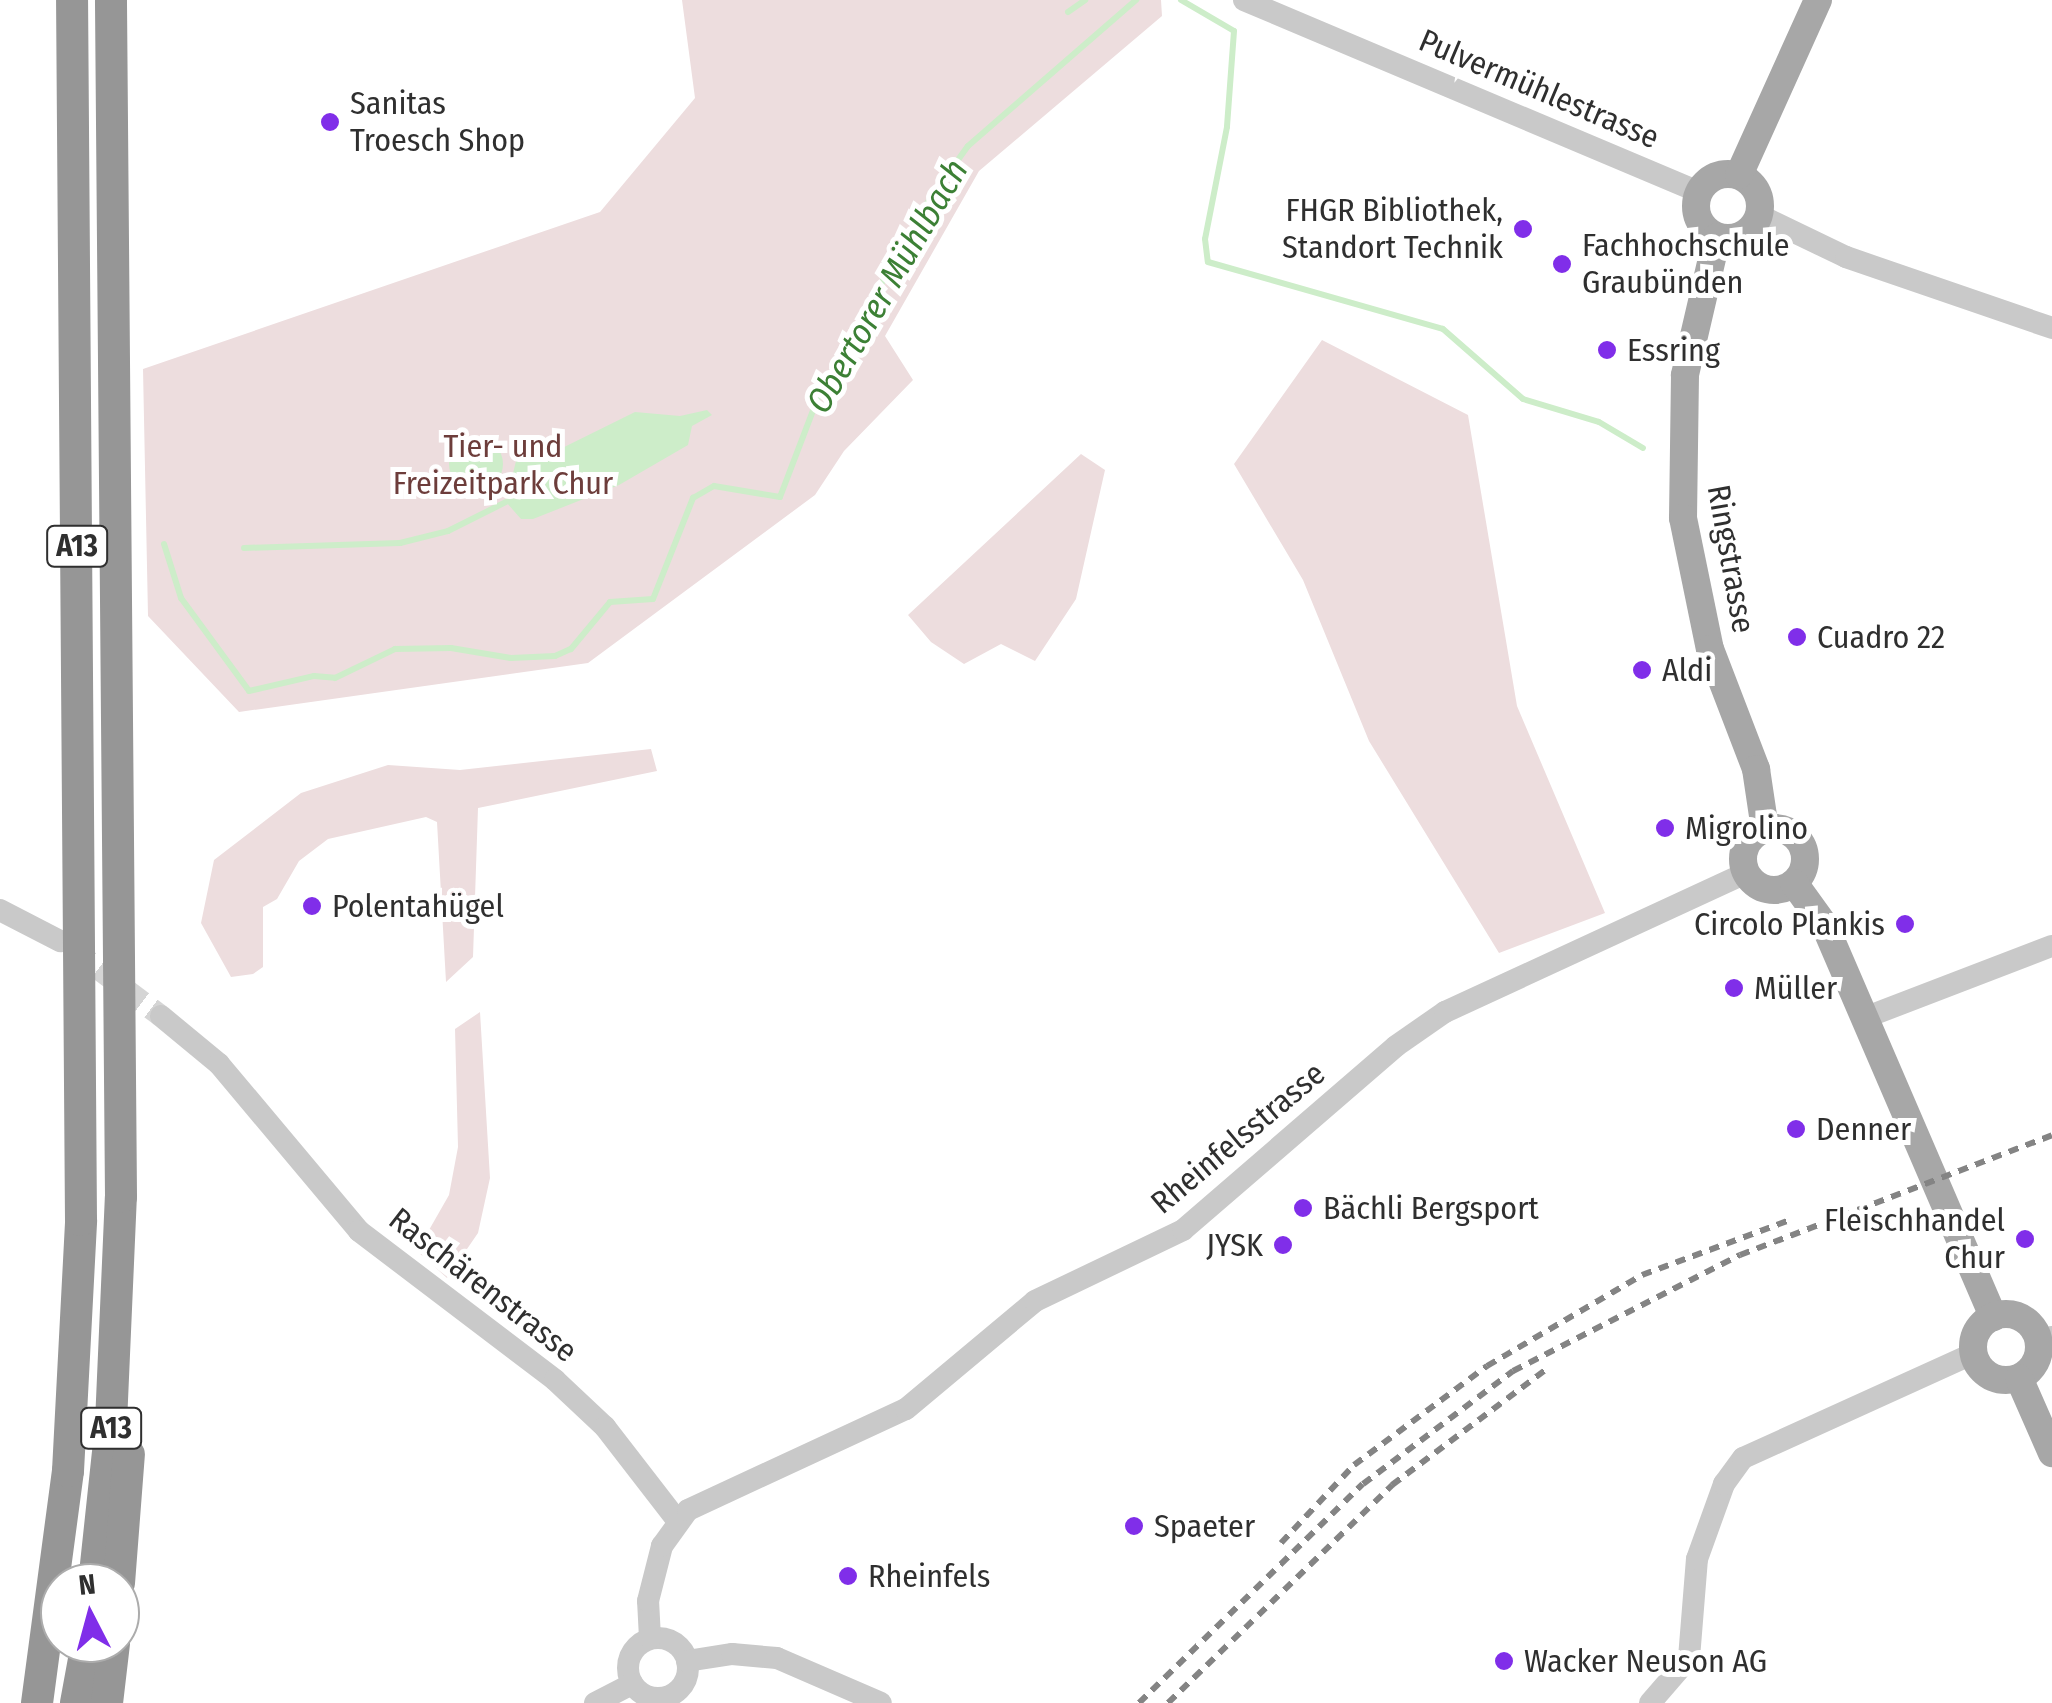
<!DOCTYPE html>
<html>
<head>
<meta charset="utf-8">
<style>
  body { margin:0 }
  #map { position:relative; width:2052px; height:1703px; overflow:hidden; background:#fff; font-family:"Fira Sans Condensed",sans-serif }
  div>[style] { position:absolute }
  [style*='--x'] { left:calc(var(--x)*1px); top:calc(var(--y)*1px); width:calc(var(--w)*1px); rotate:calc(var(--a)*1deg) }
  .green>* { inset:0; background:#edddde }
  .water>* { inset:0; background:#cdedc9 }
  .round { border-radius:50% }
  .stream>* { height:6px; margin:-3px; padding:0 3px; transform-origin:3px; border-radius:3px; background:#cdedc9 }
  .minor-tunnel>* { height:22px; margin-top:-11px; transform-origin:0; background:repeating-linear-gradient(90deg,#d5d5d5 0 22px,transparent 0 33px) }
  .minor>* { height:22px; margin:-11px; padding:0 11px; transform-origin:11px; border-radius:11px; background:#c9c9c9 }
  .minor>.ring { margin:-11px; padding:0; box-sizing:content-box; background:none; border:22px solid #c9c9c9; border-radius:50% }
  .major>* { height:28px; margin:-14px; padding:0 14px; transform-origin:14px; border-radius:14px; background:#a7a7a7 }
  .major>.ring { margin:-14px; padding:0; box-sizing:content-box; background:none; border:28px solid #a7a7a7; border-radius:50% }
  .highway>* { height:32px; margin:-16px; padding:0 16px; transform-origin:16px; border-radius:16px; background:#969696 }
  .rail>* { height:6px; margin-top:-3px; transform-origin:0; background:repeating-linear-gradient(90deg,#848484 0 10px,transparent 0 18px) }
  .dots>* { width:28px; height:28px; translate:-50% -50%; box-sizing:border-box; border:5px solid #fff; border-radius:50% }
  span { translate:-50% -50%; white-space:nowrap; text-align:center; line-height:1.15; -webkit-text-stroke:10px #fff; paint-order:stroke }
  .shield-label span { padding:2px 8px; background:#fff; border:2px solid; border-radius:8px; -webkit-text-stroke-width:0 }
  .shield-label { font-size:30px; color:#2f2f2f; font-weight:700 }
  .street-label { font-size:32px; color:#2f2f2f }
  .poi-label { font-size:32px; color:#2f2f2f }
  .left { translate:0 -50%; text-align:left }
  .right { translate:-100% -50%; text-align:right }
  .park-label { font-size:32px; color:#6d3d3b }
  .water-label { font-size:35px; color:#3c8035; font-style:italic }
  .north { position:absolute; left:40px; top:1563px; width:100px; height:100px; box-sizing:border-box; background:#fff; border:2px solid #acacac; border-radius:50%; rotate:354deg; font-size:28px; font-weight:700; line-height:40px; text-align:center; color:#2f2f2f }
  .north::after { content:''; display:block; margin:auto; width:35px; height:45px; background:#802ee9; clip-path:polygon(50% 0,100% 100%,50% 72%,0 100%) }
</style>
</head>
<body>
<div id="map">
  <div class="green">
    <div style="clip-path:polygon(682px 0,1161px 0,1162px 16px,979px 171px,885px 336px,913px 380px,844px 451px,815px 495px,588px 663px,239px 712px,148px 616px,143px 369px,600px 212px,695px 98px)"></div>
    <div style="clip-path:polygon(1322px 340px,1468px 415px,1517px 706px,1605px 913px,1499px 953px,1369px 741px,1303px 580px,1234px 464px)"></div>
    <div style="clip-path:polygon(1081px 454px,1105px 470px,1076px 599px,1035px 661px,1001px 644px,964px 664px,931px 642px,908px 615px)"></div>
    <div style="clip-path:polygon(651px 749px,657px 771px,478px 808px,473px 957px,446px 982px,437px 822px,426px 817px,328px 839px,299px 861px,277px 899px,263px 907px,263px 967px,253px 974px,231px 977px,201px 923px,214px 860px,301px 793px,388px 765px,460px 770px)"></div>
    <div style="clip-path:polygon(480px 1012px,490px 1178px,478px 1233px,447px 1278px,417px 1251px,449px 1195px,458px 1147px,455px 1029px)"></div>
  </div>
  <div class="water">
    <div style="clip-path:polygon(707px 410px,712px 415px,692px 426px,688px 445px,619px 485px,533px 519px,521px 519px,506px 502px,516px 461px,548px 455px,635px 412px,680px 416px)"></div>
    <div class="round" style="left:449px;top:437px;width:54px;height:54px"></div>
  </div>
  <div class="stream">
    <div style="--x:1181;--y:0;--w:61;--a:30.3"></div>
    <div style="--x:1234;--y:31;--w:96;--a:94.2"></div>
    <div style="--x:1227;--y:127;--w:114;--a:101.1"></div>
    <div style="--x:1205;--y:239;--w:23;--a:83"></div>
    <div style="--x:1208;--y:262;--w:244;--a:15.9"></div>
    <div style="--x:1443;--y:329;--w:106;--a:41.2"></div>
    <div style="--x:1523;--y:399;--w:79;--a:16.8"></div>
    <div style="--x:1599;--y:422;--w:51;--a:30.6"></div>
    <div style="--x:1068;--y:12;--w:21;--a:-35"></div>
    <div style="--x:164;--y:544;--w:57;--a:72.5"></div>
    <div style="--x:181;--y:598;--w:115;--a:53.8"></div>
    <div style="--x:249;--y:691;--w:67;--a:-13"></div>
    <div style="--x:314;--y:676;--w:21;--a:5"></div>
    <div style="--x:335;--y:678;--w:67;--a:-25.8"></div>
    <div style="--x:395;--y:649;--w:56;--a:-1"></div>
    <div style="--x:451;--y:648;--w:61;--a:9.5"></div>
    <div style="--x:511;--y:658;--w:44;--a:-2.6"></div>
    <div style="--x:555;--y:656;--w:17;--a:-24"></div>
    <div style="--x:571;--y:649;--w:61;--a:-50.3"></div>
    <div style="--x:610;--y:602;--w:43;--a:-4"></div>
    <div style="--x:653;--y:599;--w:109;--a:-68.4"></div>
    <div style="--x:693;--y:498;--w:24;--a:-30"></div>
    <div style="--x:714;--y:486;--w:67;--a:9.5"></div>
    <div style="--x:780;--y:497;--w:109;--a:-69.1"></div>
    <div style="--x:819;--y:395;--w:213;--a:-60.8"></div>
    <div style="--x:923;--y:209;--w:77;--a:-54.5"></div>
    <div style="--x:968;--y:146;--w:223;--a:-41"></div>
    <div style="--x:244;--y:548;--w:156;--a:-1.8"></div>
    <div style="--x:400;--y:543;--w:49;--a:-14"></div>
    <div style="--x:448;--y:531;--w:65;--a:-26.6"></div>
  </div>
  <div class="minor-tunnel">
    <div style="--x:72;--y:949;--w:111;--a:37"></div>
  </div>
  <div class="minor">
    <div style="--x:1244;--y:0;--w:494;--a:22.9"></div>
    <div style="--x:1759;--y:215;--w:97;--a:25.8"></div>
    <div style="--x:1846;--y:257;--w:218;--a:19"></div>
    <div style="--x:0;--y:910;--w:68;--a:27.3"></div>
    <div style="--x:161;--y:1016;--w:75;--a:39.6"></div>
    <div style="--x:219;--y:1064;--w:218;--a:50"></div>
    <div style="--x:359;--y:1231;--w:246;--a:37.2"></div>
    <div style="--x:555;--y:1380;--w:69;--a:43.2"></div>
    <div style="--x:605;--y:1427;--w:116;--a:52.3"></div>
    <div style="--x:1864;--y:1018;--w:201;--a:-21"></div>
    <div style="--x:2039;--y:1340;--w:13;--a:-13"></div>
    <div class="ring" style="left:628px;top:1638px;width:38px;height:38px"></div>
    <div style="--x:650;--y:1638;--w:37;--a:-93"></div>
    <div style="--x:648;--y:1601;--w:57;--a:-75.7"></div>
    <div style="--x:662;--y:1546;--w:44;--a:-54.2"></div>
    <div style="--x:688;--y:1510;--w:240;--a:-24.9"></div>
    <div style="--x:906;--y:1409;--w:168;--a:-39.9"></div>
    <div style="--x:1035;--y:1301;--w:164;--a:-25.6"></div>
    <div style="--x:1183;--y:1230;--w:281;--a:-40.8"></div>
    <div style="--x:1396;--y:1046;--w:60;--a:-34.8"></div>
    <div style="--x:1445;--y:1012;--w:332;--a:-24.8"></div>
    <div style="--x:687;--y:1661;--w:46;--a:-8.8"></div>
    <div style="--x:732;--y:1654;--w:45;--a:5.1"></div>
    <div style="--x:777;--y:1658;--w:113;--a:23.4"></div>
    <div style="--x:595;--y:1703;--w:42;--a:-27.2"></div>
    <div style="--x:1650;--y:1703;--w:60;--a:-49.1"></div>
    <div style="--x:1689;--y:1658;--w:99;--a:-85.4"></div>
    <div style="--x:1697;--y:1559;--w:80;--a:-70.2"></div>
    <div style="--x:1724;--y:1484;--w:32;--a:-54"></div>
    <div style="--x:1743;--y:1458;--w:254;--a:-24.4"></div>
  </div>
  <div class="major">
    <div class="ring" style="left:1696px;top:174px;width:36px;height:36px"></div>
    <div style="--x:1739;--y:175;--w:192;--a:-65.7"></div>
    <div style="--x:1717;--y:237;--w:142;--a:103.1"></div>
    <div style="--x:1685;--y:375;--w:143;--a:90.8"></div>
    <div style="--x:1683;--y:518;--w:134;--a:78.4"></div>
    <div style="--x:1710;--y:649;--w:129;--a:69"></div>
    <div style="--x:1756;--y:769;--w:61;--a:81.5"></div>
    <div class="ring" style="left:1743px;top:828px;width:34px;height:34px"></div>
    <div style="--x:1794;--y:883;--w:53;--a:54.2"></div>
    <div style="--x:1825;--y:926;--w:426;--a:66.7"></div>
    <div class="ring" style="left:1973px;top:1314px;width:38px;height:38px"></div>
    <div style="--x:2019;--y:1378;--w:82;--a:66.3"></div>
  </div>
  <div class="highway">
    <div style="--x:94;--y:1583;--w:161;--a:-83.9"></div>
    <div style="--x:111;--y:1423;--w:226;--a:-87.5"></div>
    <div style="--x:121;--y:1197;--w:1197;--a:-90.48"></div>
    <div style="--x:119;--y:1583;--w:129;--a:-85.6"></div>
    <div style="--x:37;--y:1703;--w:234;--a:-82.4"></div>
    <div style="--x:68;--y:1471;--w:251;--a:-87"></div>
    <div style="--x:81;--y:1220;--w:1220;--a:-90.42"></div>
    <div style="--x:76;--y:1703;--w:61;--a:-79.6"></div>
    <div style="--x:107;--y:1703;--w:60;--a:-83.3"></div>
  </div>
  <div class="rail">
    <div style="--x:1281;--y:1543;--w:107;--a:-46.9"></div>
    <div style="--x:1354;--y:1465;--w:166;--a:-36.7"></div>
    <div style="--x:1487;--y:1366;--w:180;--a:-30.4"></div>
    <div style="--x:1642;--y:1275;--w:158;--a:-20.4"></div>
    <div style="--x:1139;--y:1703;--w:313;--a:-44.4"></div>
    <div style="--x:1363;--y:1484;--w:188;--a:-37"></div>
    <div style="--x:1513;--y:1371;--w:255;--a:-27.1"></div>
    <div style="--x:1740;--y:1255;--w:334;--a:-21"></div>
    <div style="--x:1168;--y:1703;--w:313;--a:-44.2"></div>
    <div style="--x:1392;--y:1485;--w:196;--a:-36.9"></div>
  </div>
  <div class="dots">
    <div style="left:330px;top:122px;background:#802ee9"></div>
    <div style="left:1523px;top:229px;background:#802ee9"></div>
    <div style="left:1562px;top:264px;background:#802ee9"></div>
    <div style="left:1607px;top:350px;background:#802ee9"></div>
    <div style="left:1797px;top:637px;background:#802ee9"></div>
    <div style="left:1642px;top:670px;background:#802ee9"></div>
    <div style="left:1665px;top:828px;background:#802ee9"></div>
    <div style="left:312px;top:906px;background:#802ee9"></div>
    <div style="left:1905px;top:924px;background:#802ee9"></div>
    <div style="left:1734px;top:988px;background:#802ee9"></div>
    <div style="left:1796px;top:1129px;background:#802ee9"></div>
    <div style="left:1303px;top:1208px;background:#802ee9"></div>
    <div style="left:2025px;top:1239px;background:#802ee9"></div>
    <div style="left:1283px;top:1245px;background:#802ee9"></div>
    <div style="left:1134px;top:1526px;background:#802ee9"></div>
    <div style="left:848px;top:1576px;background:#802ee9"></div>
    <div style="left:1504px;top:1661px;background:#802ee9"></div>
  </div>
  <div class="shield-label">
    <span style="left:77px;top:546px">A13</span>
    <span style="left:111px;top:1428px">A13</span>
  </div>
  <div class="street-label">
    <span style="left:1539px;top:89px;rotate:23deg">Pulvermühlestrasse</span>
    <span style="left:1731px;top:559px;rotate:80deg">Ringstrasse</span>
    <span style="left:1238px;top:1138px;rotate:-40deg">Rheinfelsstrasse</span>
    <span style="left:483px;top:1285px;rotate:38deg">Raschärenstrasse</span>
  </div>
  <div class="poi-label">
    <span class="left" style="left:350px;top:122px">Sanitas<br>Troesch Shop</span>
    <span class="right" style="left:1503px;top:229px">FHGR Bibliothek,<br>Standort Technik</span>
    <span class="left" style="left:1582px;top:264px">Fachhochschule<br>Graubünden</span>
    <span class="left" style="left:1627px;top:350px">Essring</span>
    <span class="left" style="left:1817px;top:637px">Cuadro 22</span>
    <span class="left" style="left:1662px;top:670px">Aldi</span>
    <span class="left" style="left:1685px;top:828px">Migrolino</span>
    <span class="left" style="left:332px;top:906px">Polentahügel</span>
    <span class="right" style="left:1885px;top:924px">Circolo Plankis</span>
    <span class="left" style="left:1754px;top:988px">Müller</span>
    <span class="left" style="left:1816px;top:1129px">Denner</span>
    <span class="left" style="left:1323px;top:1208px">Bächli Bergsport</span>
    <span class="right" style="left:2005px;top:1239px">Fleischhandel<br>Chur</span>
    <span class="right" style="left:1263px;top:1245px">JYSK</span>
    <span class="left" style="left:1154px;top:1526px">Spaeter</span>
    <span class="left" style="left:868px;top:1576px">Rheinfels</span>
    <span class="left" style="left:1524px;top:1661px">Wacker Neuson AG</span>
  </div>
  <div class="park-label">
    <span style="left:503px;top:465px">Tier- und<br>Freizeitpark Chur</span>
  </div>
  <div class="water-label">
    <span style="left:887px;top:286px;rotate:-60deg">Obertorer Mühlbach</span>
  </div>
  <div class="north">N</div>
</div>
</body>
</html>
